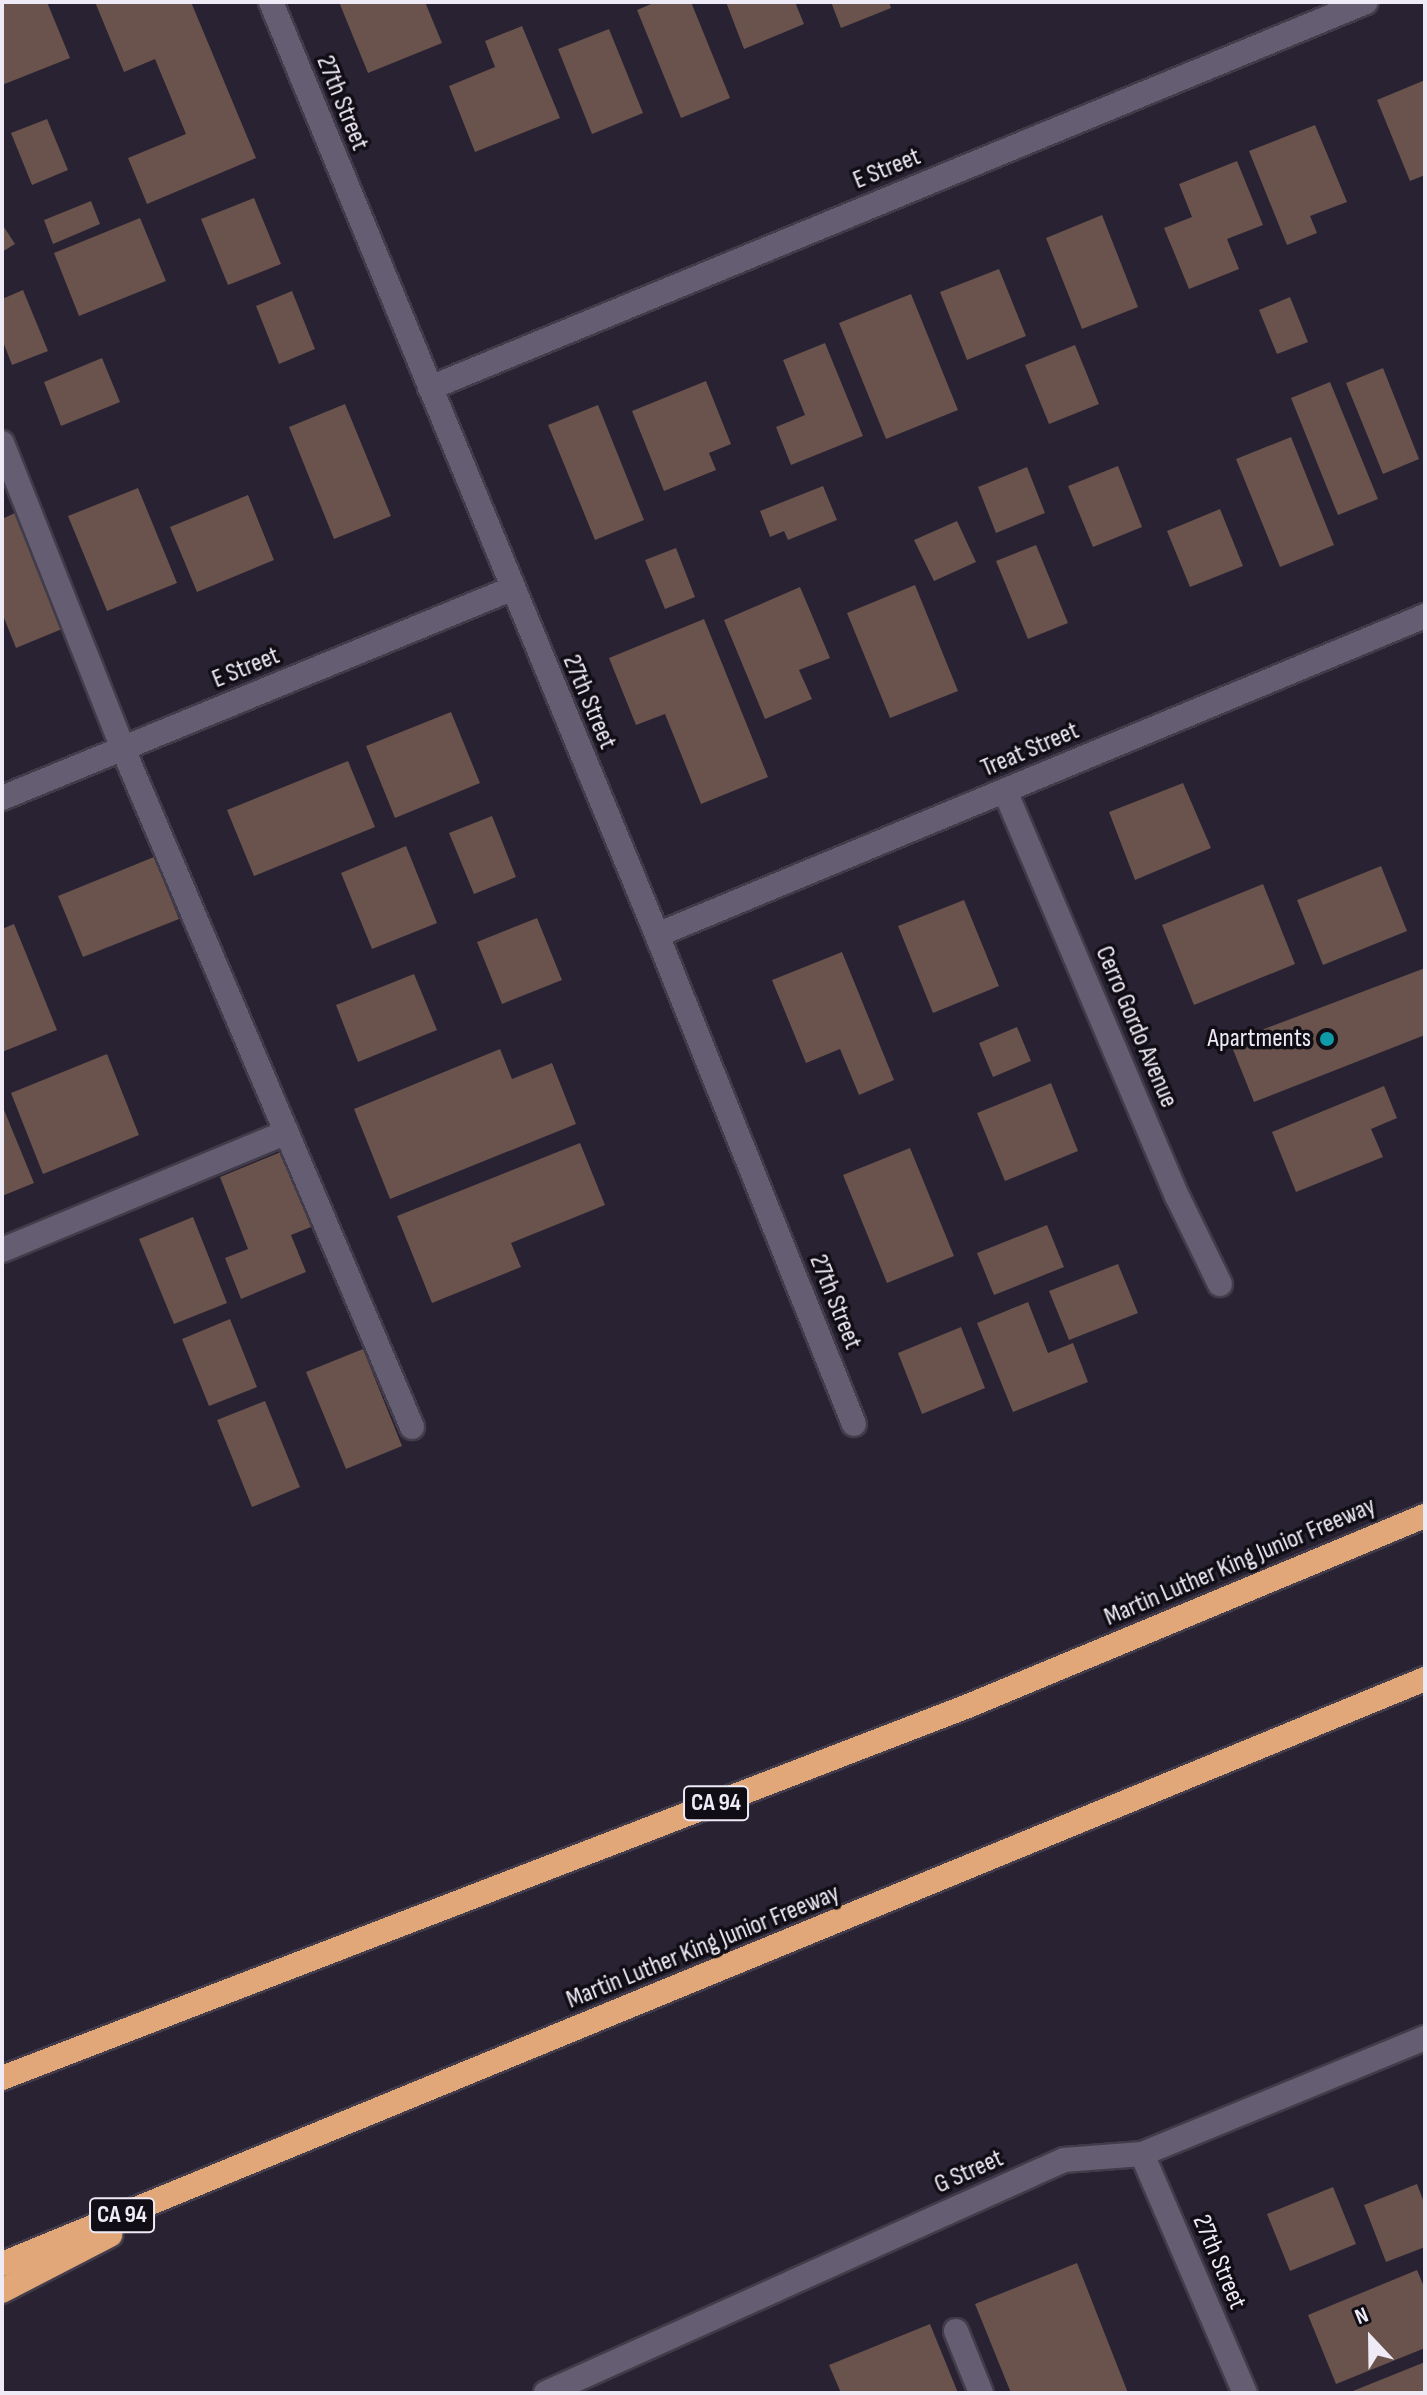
<!DOCTYPE html>
<html>
<head>
<meta charset="utf-8">
<style>
  body { margin:0 }
  #map { position:relative; width:1427px; height:2395px; overflow:hidden; background:#282233; font-family:"Sofia Sans Condensed",sans-serif }
  div>[style] { position:absolute }
  [style*='--x'] { left:calc(var(--x)*1px); top:calc(var(--y)*1px); width:calc(var(--w)*1px); rotate:calc(var(--a)*1deg) }
  .building>* { inset:0; background:#69534c }
  .roads { filter:drop-shadow(2px 0 #423c4a) drop-shadow(-2px 0 #423c4a) drop-shadow(0 2px #423c4a) drop-shadow(0 -2px #423c4a) }
  .minor>* { height:24px; margin:-12px; padding:0 12px; transform-origin:12px; border-radius:12px; background:#655e72 }
  .highway>* { height:24px; margin:-12px; padding:0 12px; transform-origin:12px; border-radius:12px; background:#e1a778 }
  .dots>* { width:22px; height:22px; translate:-50% -50%; box-sizing:border-box; border:4px solid #100d15; border-radius:50% }
  span { translate:-50% -50%; white-space:nowrap; text-align:center; line-height:1.15; -webkit-text-stroke:7px #100d15; paint-order:stroke }
  .shield-label span { padding:2px 6px; background:#100d15; border:2px solid; border-radius:6px; -webkit-text-stroke-width:0 }
  .shield-label { font-size:24px; color:#eeeaf6; font-weight:700 }
  .street-label { font-size:26px; color:#eeeaf6 }
  .poi-label { font-size:26px; color:#eeeaf6 }
  .right { translate:-100% -50%; text-align:right }
  .frame { position:absolute; inset:0; border:4px solid #eeeaf6; pointer-events:none }
  .north { position:absolute; left:1331px; top:2299px; width:80px; height:80px; -webkit-text-stroke:6px #100d15; paint-order:stroke; rotate:338deg; font-size:22px; font-weight:700; line-height:32px; text-align:center; color:#eeeaf6 }
  .north::after { content:''; display:block; margin:auto; width:28px; height:36px; background:#eeeaf6; clip-path:polygon(50% 0,100% 100%,50% 72%,0 100%) }
</style>
</head>
<body>
<div id="map">
  <div class="building">
    <div style="clip-path:polygon(2px 2px,47px 2px,70px 58px,2px 85px)"></div>
    <div style="clip-path:polygon(95px 2px,191px 2px,256px 158px,147px 204px,128px 158px,186px 134px,155px 59px,124px 72px)"></div>
    <div style="clip-path:polygon(339px 2px,425px 2px,442px 43px,368px 73px)"></div>
    <div style="clip-path:polygon(656px 2px,691px 2px,730px 98px,681px 118px,637px 10px)"></div>
    <div style="clip-path:polygon(726px 2px,795px 2px,804px 24px,744px 49px)"></div>
    <div style="clip-path:polygon(831px 2px,889px 2px,891px 8px,841px 28px)"></div>
    <div style="clip-path:polygon(522px 26px,560px 118px,475px 152px,449px 86px,495px 67px,485px 41px)"></div>
    <div style="clip-path:polygon(609px 29px,643px 113px,592px 134px,558px 49px)"></div>
    <div style="clip-path:polygon(1425px 80px,1425px 175px,1410px 181px,1377px 100px)"></div>
    <div style="clip-path:polygon(47px 119px,68px 170px,32px 185px,11px 133px)"></div>
    <div style="clip-path:polygon(1315px 125px,1347px 202px,1310px 216px,1317px 233px,1287px 245px,1249px 151px)"></div>
    <div style="clip-path:polygon(1237px 161px,1263px 225px,1227px 239px,1239px 269px,1189px 289px,1164px 228px,1192px 217px,1179px 184px)"></div>
    <div style="clip-path:polygon(254px 198px,281px 264px,228px 285px,201px 219px)"></div>
    <div style="clip-path:polygon(91px 201px,100px 224px,53px 244px,44px 220px)"></div>
    <div style="clip-path:polygon(1102px 215px,1138px 307px,1082px 329px,1046px 238px)"></div>
    <div style="clip-path:polygon(140px 218px,166px 281px,79px 316px,54px 253px)"></div>
    <div style="clip-path:polygon(2px 224px,15px 244px,2px 252px)"></div>
    <div style="clip-path:polygon(999px 269px,1026px 336px,967px 360px,940px 292px)"></div>
    <div style="clip-path:polygon(23px 290px,48px 351px,12px 365px,2px 339px,2px 299px)"></div>
    <div style="clip-path:polygon(292px 291px,315px 349px,279px 364px,256px 306px)"></div>
    <div style="clip-path:polygon(911px 294px,958px 410px,886px 439px,839px 323px)"></div>
    <div style="clip-path:polygon(1290px 297px,1308px 342px,1277px 354px,1259px 310px)"></div>
    <div style="clip-path:polygon(825px 343px,863px 436px,791px 465px,776px 427px,805px 415px,783px 360px)"></div>
    <div style="clip-path:polygon(1075px 345px,1099px 404px,1049px 424px,1025px 365px)"></div>
    <div style="clip-path:polygon(102px 358px,120px 402px,61px 426px,44px 382px)"></div>
    <div style="clip-path:polygon(1383px 368px,1419px 459px,1383px 474px,1346px 383px)"></div>
    <div style="clip-path:polygon(706px 381px,731px 444px,709px 453px,716px 470px,664px 491px,632px 411px)"></div>
    <div style="clip-path:polygon(1330px 382px,1378px 499px,1338px 515px,1291px 398px)"></div>
    <div style="clip-path:polygon(345px 404px,391px 516px,334px 539px,289px 427px)"></div>
    <div style="clip-path:polygon(598px 405px,644px 520px,595px 540px,548px 425px)"></div>
    <div style="clip-path:polygon(1291px 437px,1334px 545px,1280px 567px,1236px 459px)"></div>
    <div style="clip-path:polygon(1118px 466px,1142px 527px,1093px 547px,1068px 486px)"></div>
    <div style="clip-path:polygon(1027px 467px,1045px 513px,996px 533px,978px 487px)"></div>
    <div style="clip-path:polygon(823px 486px,837px 520px,788px 540px,784px 531px,770px 537px,760px 511px)"></div>
    <div style="clip-path:polygon(138px 488px,177px 583px,107px 611px,68px 516px)"></div>
    <div style="clip-path:polygon(248px 495px,274px 560px,197px 592px,170px 527px)"></div>
    <div style="clip-path:polygon(1220px 509px,1243px 566px,1190px 587px,1167px 531px)"></div>
    <div style="clip-path:polygon(15px 513px,62px 629px,16px 648px,2px 613px,2px 519px)"></div>
    <div style="clip-path:polygon(957px 521px,976px 562px,934px 581px,914px 540px)"></div>
    <div style="clip-path:polygon(1036px 545px,1068px 623px,1028px 639px,996px 561px)"></div>
    <div style="clip-path:polygon(676px 548px,695px 597px,665px 609px,645px 560px)"></div>
    <div style="clip-path:polygon(915px 585px,958px 691px,890px 718px,847px 613px)"></div>
    <div style="clip-path:polygon(800px 587px,830px 658px,799px 670px,812px 699px,765px 719px,724px 620px)"></div>
    <div style="clip-path:polygon(704px 619px,768px 777px,701px 804px,665px 714px,636px 725px,609px 658px)"></div>
    <div style="clip-path:polygon(451px 712px,480px 783px,395px 818px,366px 746px)"></div>
    <div style="clip-path:polygon(348px 761px,375px 827px,254px 876px,227px 810px)"></div>
    <div style="clip-path:polygon(1183px 783px,1211px 848px,1135px 880px,1109px 812px)"></div>
    <div style="clip-path:polygon(492px 816px,516px 877px,474px 894px,449px 833px)"></div>
    <div style="clip-path:polygon(406px 846px,437px 923px,372px 949px,341px 873px)"></div>
    <div style="clip-path:polygon(154px 857px,179px 919px,83px 957px,58px 896px)"></div>
    <div style="clip-path:polygon(1381px 866px,1407px 931px,1323px 965px,1297px 900px)"></div>
    <div style="clip-path:polygon(1263px 884px,1295px 964px,1194px 1005px,1162px 925px)"></div>
    <div style="clip-path:polygon(964px 900px,999px 986px,933px 1013px,898px 926px)"></div>
    <div style="clip-path:polygon(537px 918px,562px 980px,502px 1004px,477px 942px)"></div>
    <div style="clip-path:polygon(14px 924px,57px 1030px,2px 1052px,2px 929px)"></div>
    <div style="clip-path:polygon(842px 952px,894px 1080px,859px 1095px,840px 1049px,806px 1063px,772px 980px)"></div>
    <div style="clip-path:polygon(1425px 968px,1425px 1035px,1254px 1102px,1230px 1042px)"></div>
    <div style="clip-path:polygon(414px 974px,437px 1030px,358px 1062px,336px 1005px)"></div>
    <div style="clip-path:polygon(1017px 1027px,1031px 1061px,993px 1077px,979px 1043px)"></div>
    <div style="clip-path:polygon(500px 1049px,512px 1079px,552px 1063px,576px 1124px,390px 1199px,354px 1109px)"></div>
    <div style="clip-path:polygon(107px 1054px,139px 1135px,43px 1174px,11px 1093px)"></div>
    <div style="clip-path:polygon(1051px 1083px,1078px 1151px,1005px 1181px,977px 1113px)"></div>
    <div style="clip-path:polygon(1384px 1086px,1397px 1118px,1371px 1129px,1383px 1157px,1296px 1192px,1272px 1132px)"></div>
    <div style="clip-path:polygon(2px 1105px,34px 1183px,2px 1196px)"></div>
    <div style="clip-path:polygon(580px 1143px,605px 1205px,511px 1243px,521px 1267px,432px 1303px,397px 1216px)"></div>
    <div style="clip-path:polygon(910px 1148px,954px 1256px,887px 1283px,843px 1175px)"></div>
    <div style="clip-path:polygon(281px 1152px,311px 1227px,291px 1235px,306px 1272px,241px 1299px,225px 1258px,248px 1249px,220px 1177px)"></div>
    <div style="clip-path:polygon(193px 1217px,227px 1303px,174px 1324px,139px 1239px)"></div>
    <div style="clip-path:polygon(1047px 1225px,1064px 1267px,994px 1295px,977px 1253px)"></div>
    <div style="clip-path:polygon(1118px 1264px,1138px 1313px,1069px 1340px,1049px 1291px)"></div>
    <div style="clip-path:polygon(1028px 1302px,1048px 1353px,1073px 1343px,1088px 1382px,1013px 1412px,977px 1323px)"></div>
    <div style="clip-path:polygon(230px 1319px,257px 1387px,209px 1406px,182px 1339px)"></div>
    <div style="clip-path:polygon(961px 1327px,985px 1388px,922px 1414px,898px 1353px)"></div>
    <div style="clip-path:polygon(363px 1349px,402px 1446px,346px 1469px,306px 1372px)"></div>
    <div style="clip-path:polygon(265px 1401px,300px 1487px,252px 1507px,217px 1420px)"></div>
    <div style="clip-path:polygon(1417px 2184px,1425px 2205px,1425px 2247px,1386px 2262px,1364px 2205px)"></div>
    <div style="clip-path:polygon(1333px 2187px,1356px 2244px,1290px 2271px,1267px 2214px)"></div>
    <div style="clip-path:polygon(1077px 2263px,1128px 2393px,1011px 2393px,975px 2304px)"></div>
    <div style="clip-path:polygon(1417px 2270px,1425px 2289px,1425px 2348px,1336px 2384px,1308px 2315px)"></div>
    <div style="clip-path:polygon(930px 2324px,958px 2393px,841px 2393px,829px 2365px)"></div>
    <div style="clip-path:polygon(1425px 2362px,1425px 2393px,1348px 2393px)"></div>
  </div>
  <div class="roads">
    <div class="minor">
      <div style="--x:271;--y:2;--w:1010;--a:67.52"></div>
      <div style="--x:657;--y:935;--w:527;--a:68.06"></div>
      <div style="--x:430;--y:388;--w:1012;--a:-22.41"></div>
      <div style="--x:2;--y:443;--w:329;--a:68.4"></div>
      <div style="--x:123;--y:749;--w:737;--a:66.91"></div>
      <div style="--x:1005;--y:791;--w:440;--a:67"></div>
      <div style="--x:1177;--y:1196;--w:98;--a:64"></div>
      <div style="--x:2;--y:798;--w:550;--a:-22.32"></div>
      <div style="--x:657;--y:935;--w:832;--a:-22.56"></div>
      <div style="--x:2;--y:1250;--w:308;--a:-22.5"></div>
      <div style="--x:1142;--y:2154;--w:260;--a:66.7"></div>
      <div style="--x:956;--y:2331;--w:67;--a:68"></div>
      <div style="--x:546;--y:2393;--w:568;--a:-24.22"></div>
      <div style="--x:1064;--y:2160;--w:78;--a:-4.4"></div>
      <div style="--x:1142;--y:2154;--w:306;--a:-22.3"></div>
    </div>
    <div class="highway">
      <div style="--x:2;--y:2078;--w:1035;--a:-21.06"></div>
      <div style="--x:968;--y:1706;--w:495;--a:-22.6"></div>
      <div style="--x:2;--y:2264;--w:1539;--a:-22.35"></div>
      <div style="--x:2;--y:2291;--w:122;--a:-27.4"></div>
    </div>
  </div>
  <div class="dots">
    <div style="left:1327px;top:1039px;background:#0f9aa8"></div>
  </div>
  <div class="shield-label">
    <span style="left:716px;top:1803px">CA 94</span>
    <span style="left:122px;top:2215px">CA 94</span>
  </div>
  <div class="street-label">
    <span style="left:342px;top:103px;rotate:68deg">27th Street</span>
    <span style="left:887px;top:169px;rotate:-22deg">E Street</span>
    <span style="left:246px;top:668px;rotate:-22deg">E Street</span>
    <span style="left:589px;top:702px;rotate:67deg">27th Street</span>
    <span style="left:1030px;top:750px;rotate:-23deg">Treat Street</span>
    <span style="left:1136px;top:1027px;rotate:67deg">Cerro Gordo Avenue</span>
    <span style="left:835px;top:1302px;rotate:68deg">27th Street</span>
    <span style="left:1240px;top:1562px;rotate:-23deg">Martin Luther King Junior Freeway</span>
    <span style="left:703px;top:1947px;rotate:-22deg">Martin Luther King Junior Freeway</span>
    <span style="left:969px;top:2172px;rotate:-24deg">G Street</span>
    <span style="left:1219px;top:2262px;rotate:67deg">27th Street</span>
  </div>
  <div class="poi-label">
    <span class="right" style="left:1311px;top:1039px">Apartments</span>
  </div>
  <div class="frame"></div>
  <div class="north">N</div>
</div>
</body>
</html>
